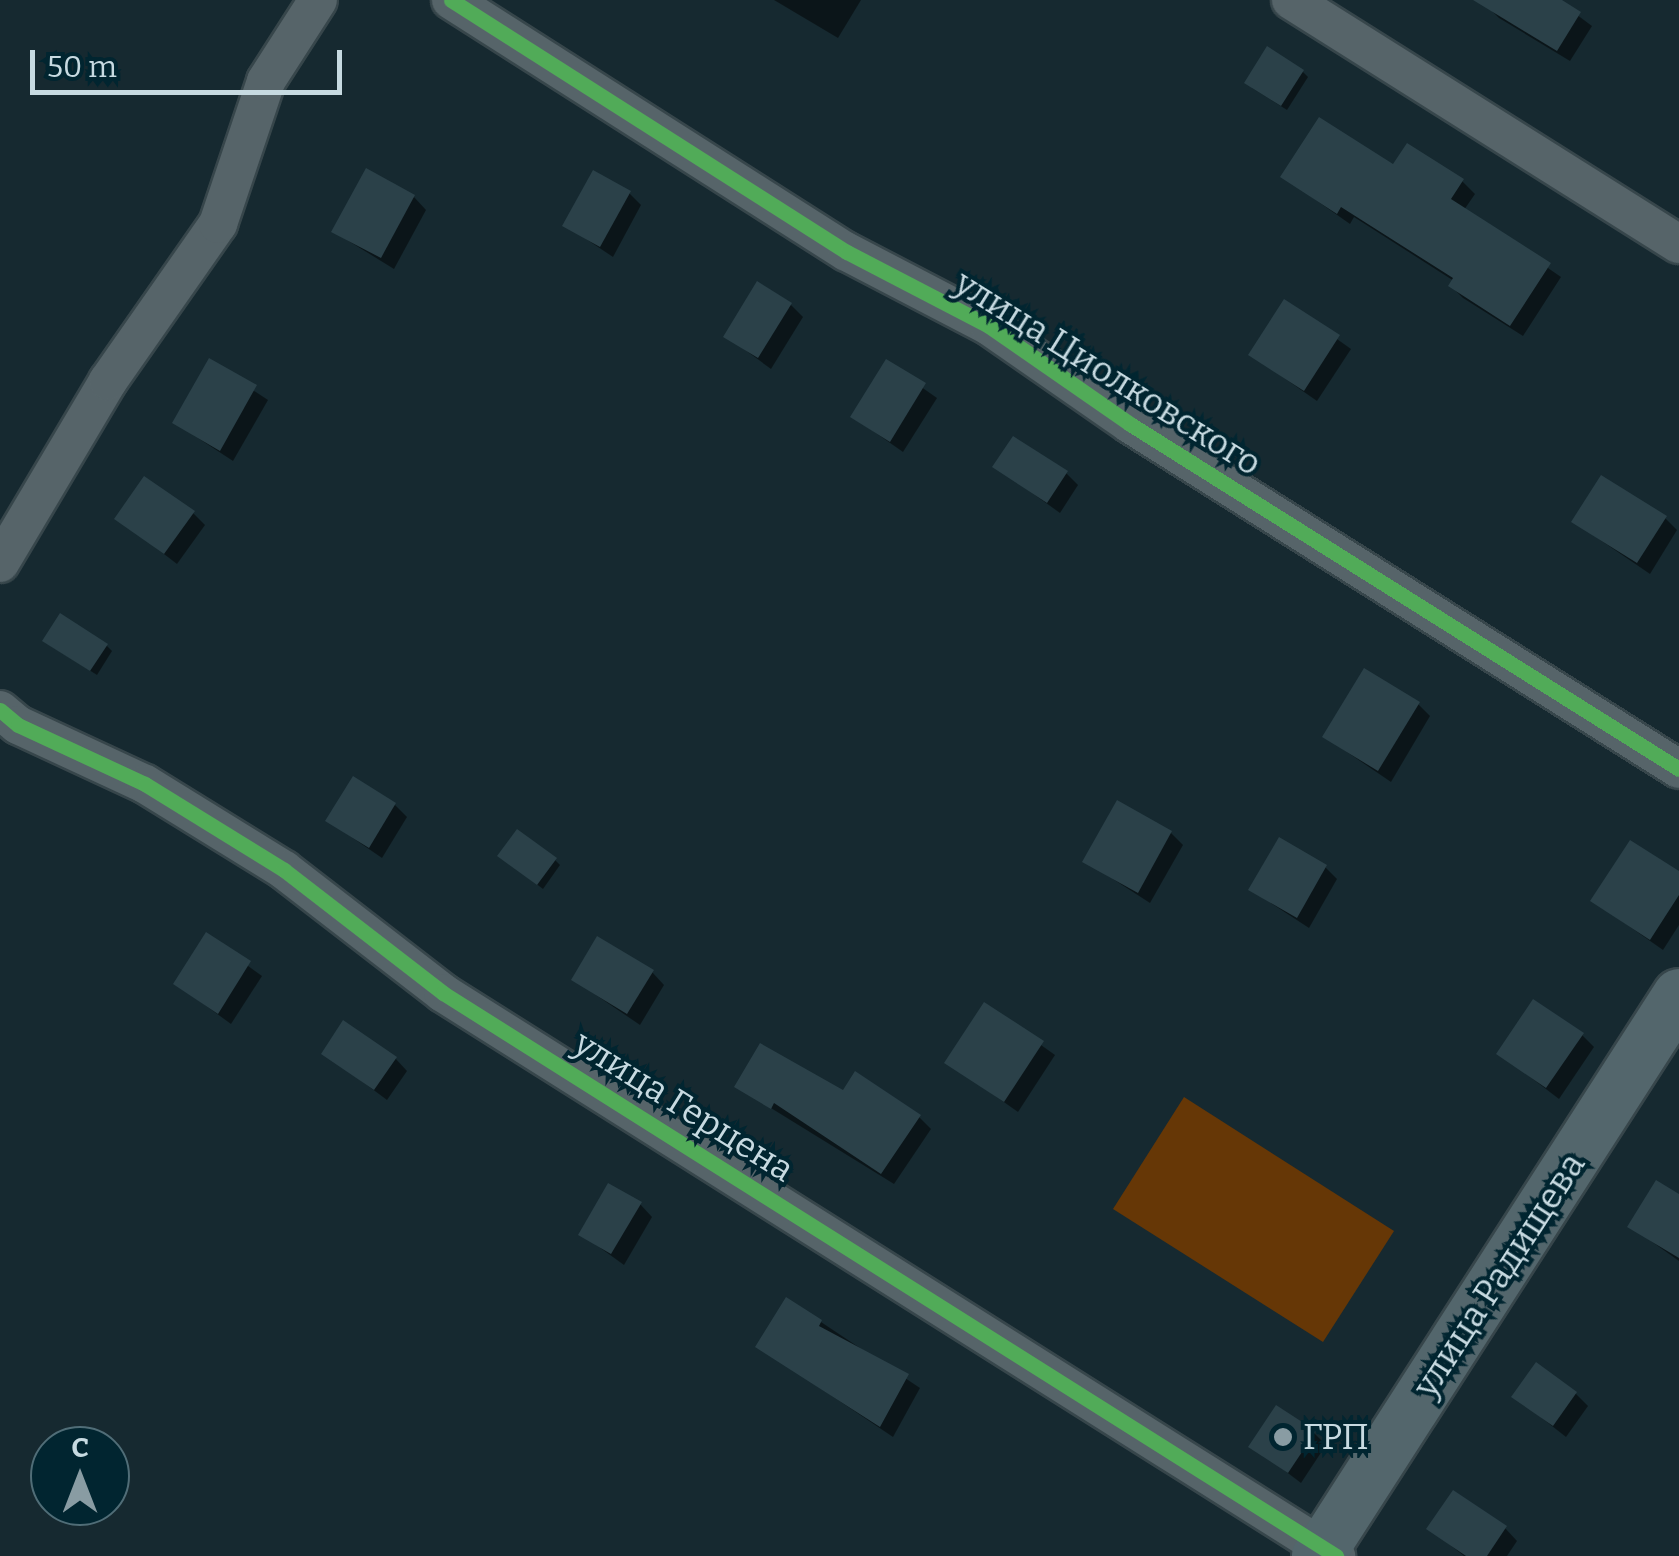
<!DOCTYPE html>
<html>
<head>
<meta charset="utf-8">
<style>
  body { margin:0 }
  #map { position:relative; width:1679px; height:1556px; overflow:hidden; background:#162930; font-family:Bitter,serif }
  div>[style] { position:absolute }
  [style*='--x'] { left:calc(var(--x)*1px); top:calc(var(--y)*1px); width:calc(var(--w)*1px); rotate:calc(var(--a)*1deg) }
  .green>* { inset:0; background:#663706 }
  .shadow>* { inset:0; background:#0007 }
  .building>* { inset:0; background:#2b4149 }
  .roads { filter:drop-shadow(2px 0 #37464b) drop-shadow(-2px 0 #37464b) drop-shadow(0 2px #37464b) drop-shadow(0 -2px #37464b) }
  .street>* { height:38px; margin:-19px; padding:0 19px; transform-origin:19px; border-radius:19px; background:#566469 }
  .secondary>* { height:52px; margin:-26px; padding:0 26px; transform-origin:26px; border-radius:26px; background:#53666c }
  .cycleway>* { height:15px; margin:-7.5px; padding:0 7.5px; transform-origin:7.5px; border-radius:7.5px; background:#51ab58 }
  .dots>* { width:28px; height:28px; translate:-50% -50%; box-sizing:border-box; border:5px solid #012530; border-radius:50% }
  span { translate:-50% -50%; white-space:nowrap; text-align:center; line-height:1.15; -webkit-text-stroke:8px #012530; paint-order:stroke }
  .street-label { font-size:35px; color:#c7dae1 }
  .poi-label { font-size:35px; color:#c7dae1 }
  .left { translate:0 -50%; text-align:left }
  .north { position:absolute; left:30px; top:1426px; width:100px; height:100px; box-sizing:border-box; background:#012530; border:2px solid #506d77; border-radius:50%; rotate:0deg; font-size:28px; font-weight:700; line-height:40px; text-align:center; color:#c7dae1 }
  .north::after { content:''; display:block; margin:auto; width:35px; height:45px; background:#899ca3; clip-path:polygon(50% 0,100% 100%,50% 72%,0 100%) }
  .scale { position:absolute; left:30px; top:50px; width:312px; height:45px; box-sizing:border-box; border:5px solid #c7dae1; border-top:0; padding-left:12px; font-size:30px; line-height:35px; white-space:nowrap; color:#c7dae1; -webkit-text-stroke:8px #012530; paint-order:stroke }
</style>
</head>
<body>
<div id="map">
  <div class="green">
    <div style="clip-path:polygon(1184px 1097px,1394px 1231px,1323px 1342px,1113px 1209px)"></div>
  </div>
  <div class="shadow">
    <div style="clip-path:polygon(774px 0,861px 0,838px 38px)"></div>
    <div style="clip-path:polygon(1491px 0,1557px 0,1592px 26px,1570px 61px,1499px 18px,1487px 6px)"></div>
    <div style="clip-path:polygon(1303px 72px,1308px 77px,1287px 110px,1252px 88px)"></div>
    <div style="clip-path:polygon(1283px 177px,1462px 181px,1475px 194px,1464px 210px,1561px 277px,1523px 336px,1463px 298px,1451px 286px,1454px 281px,1354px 217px,1350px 224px)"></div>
    <div style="clip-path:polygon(629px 193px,641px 205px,613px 257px,565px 225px)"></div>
    <div style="clip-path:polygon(414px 197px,426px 210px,394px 269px,334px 232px)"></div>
    <div style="clip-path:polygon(1285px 302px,1351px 349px,1317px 401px,1251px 355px)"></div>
    <div style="clip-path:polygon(791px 305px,803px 317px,771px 369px,726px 336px)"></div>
    <div style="clip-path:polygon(210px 362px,268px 400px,233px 461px,175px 423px)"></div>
    <div style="clip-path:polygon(887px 363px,937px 398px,903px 452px,853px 417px)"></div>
    <div style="clip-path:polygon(996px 467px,1066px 473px,1078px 485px,1060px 513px)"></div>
    <div style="clip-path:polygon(193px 513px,205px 525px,177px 564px,117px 518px)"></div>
    <div style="clip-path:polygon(1665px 518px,1677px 530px,1650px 574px,1574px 522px)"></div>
    <div style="clip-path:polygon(51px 646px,107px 646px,112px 651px,97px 675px)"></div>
    <div style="clip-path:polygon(1418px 704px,1430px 716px,1391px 782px,1325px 737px)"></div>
    <div style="clip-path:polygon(395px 805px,407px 817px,382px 858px,328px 821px)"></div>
    <div style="clip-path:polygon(1171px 833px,1183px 845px,1150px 903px,1085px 861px)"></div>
    <div style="clip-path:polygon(555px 860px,560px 865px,543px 889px,506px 861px)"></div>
    <div style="clip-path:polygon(1325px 867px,1337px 879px,1309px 928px,1251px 890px)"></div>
    <div style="clip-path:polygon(1679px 874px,1679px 925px,1663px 950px,1593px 901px)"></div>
    <div style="clip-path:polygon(207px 936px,262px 976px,231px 1024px,176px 984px)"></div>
    <div style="clip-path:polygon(652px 972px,664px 985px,640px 1025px,574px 980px)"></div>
    <div style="clip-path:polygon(985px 1005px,1055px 1055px,1018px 1112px,947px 1062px)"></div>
    <div style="clip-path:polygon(1582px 1035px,1594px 1047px,1559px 1099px,1499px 1053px)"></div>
    <div style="clip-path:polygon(324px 1053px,395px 1058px,407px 1071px,387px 1100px)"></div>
    <div style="clip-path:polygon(737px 1087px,843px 1093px,919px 1117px,931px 1129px,894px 1184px)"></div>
    <div style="clip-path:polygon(1679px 1197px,1679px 1261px,1630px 1226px)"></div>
    <div style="clip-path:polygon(640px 1204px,652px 1217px,624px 1265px,581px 1234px)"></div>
    <div style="clip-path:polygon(821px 1322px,920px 1388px,893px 1437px,759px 1347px)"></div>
    <div style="clip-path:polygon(1576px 1394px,1588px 1406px,1566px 1437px,1514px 1396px)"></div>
    <div style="clip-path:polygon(1314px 1433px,1326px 1445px,1301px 1483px,1252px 1446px)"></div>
    <div style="clip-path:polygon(1505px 1528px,1517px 1541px,1507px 1556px,1464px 1556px,1430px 1529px)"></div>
  </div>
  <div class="building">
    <div style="clip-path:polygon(1473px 0,1562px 0,1581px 12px,1557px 51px)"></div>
    <div style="clip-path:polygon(1267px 46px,1304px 70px,1281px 106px,1244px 83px)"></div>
    <div style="clip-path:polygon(1319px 117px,1393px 164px,1407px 143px,1464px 179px,1451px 199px,1551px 263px,1510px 326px,1448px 286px,1453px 278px,1341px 207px,1337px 214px,1280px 177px)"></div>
    <div style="clip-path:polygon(366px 168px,415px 195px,381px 258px,331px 232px)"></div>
    <div style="clip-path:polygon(593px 170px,631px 191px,600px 247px,562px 226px)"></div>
    <div style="clip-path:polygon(757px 281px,792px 303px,758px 358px,723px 337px)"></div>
    <div style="clip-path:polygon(1284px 299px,1340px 335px,1304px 391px,1248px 355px)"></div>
    <div style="clip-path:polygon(209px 358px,257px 385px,220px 451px,172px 423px)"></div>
    <div style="clip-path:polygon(886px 359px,926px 383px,890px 442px,850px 417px)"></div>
    <div style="clip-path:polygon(1013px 436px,1068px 471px,1047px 503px,992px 467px)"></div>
    <div style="clip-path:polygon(1601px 475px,1667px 516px,1637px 563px,1571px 522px)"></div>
    <div style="clip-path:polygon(144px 476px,195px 511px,164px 554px,114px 519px)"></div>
    <div style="clip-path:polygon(60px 613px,108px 644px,90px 671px,42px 641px)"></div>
    <div style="clip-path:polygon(1364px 668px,1420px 702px,1378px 771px,1322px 737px)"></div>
    <div style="clip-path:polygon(353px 776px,396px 803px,369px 848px,325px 821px)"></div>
    <div style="clip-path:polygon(1117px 800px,1172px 831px,1138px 893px,1082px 862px)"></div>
    <div style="clip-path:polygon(517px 829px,557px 858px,537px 885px,497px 856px)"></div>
    <div style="clip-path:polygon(1279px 837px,1327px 865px,1297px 918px,1248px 890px)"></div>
    <div style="clip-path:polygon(1630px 840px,1679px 871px,1679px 895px,1650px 940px,1590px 901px)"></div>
    <div style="clip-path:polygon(206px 932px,251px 961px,218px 1014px,173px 984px)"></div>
    <div style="clip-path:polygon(597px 936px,654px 970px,627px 1014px,571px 980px)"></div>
    <div style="clip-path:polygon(1533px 999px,1584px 1033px,1546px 1088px,1496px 1054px)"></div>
    <div style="clip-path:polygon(984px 1002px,1044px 1041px,1004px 1102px,944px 1063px)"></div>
    <div style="clip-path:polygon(343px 1020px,397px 1057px,374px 1090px,321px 1054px)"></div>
    <div style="clip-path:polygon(760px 1043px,843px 1090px,855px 1071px,921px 1115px,881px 1174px,774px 1103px,771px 1109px,734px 1087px)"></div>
    <div style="clip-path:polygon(1656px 1180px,1679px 1194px,1679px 1258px,1627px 1227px)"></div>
    <div style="clip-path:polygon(608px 1183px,642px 1202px,611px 1254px,578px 1235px)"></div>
    <div style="clip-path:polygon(786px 1297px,822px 1320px,819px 1326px,909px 1374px,880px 1427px,755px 1347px)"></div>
    <div style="clip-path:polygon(1536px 1362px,1577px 1392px,1553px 1426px,1511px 1397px)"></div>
    <div style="clip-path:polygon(1276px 1405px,1316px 1431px,1288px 1473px,1248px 1447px)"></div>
    <div style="clip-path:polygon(1453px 1490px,1507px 1526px,1487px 1556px,1466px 1556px,1426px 1529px)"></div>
  </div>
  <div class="roads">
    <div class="street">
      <div style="--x:451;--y:0;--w:469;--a:32.5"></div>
      <div style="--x:847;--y:252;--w:160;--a:27.5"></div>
      <div style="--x:989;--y:326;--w:172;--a:34.8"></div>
      <div style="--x:1130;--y:424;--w:648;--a:32.15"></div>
      <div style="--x:1291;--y:0;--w:458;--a:32.2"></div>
      <div style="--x:0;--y:563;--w:212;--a:-59.3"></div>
      <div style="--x:108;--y:381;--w:192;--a:-55"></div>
      <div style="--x:218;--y:224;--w:151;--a:-71.4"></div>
      <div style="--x:266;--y:81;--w:96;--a:-57.3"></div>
      <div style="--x:0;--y:710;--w:23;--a:40"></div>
      <div style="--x:18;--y:725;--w:140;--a:24.9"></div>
      <div style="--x:145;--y:784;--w:163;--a:31.7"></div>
      <div style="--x:284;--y:870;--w:201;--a:37.7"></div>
      <div style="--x:443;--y:993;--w:1056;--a:32.23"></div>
    </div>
    <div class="secondary">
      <div style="--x:1318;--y:1556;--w:667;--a:-57.24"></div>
    </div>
  </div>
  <div class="cycleway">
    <div style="--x:451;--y:0;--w:469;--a:32.5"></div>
    <div style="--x:847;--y:252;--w:160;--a:27.5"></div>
    <div style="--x:989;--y:326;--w:172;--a:34.8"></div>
    <div style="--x:1130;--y:424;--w:648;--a:32.15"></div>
    <div style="--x:0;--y:710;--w:23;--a:40"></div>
    <div style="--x:18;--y:725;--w:140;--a:24.9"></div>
    <div style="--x:145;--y:784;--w:163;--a:31.7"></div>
    <div style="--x:284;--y:870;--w:201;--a:37.7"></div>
    <div style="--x:443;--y:993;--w:1056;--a:32.23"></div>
  </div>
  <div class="dots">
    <div style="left:1283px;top:1437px;background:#899ca3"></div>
  </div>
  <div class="street-label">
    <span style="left:1108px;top:373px;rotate:32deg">улица Циолковского</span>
    <span style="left:684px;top:1106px;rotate:32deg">улица Герцена</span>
    <span style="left:1499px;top:1275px;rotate:-57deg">улица Радищева</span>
  </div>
  <div class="poi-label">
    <span class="left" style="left:1303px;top:1437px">ГРП</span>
  </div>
  <div class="north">С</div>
  <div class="scale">50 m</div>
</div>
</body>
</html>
